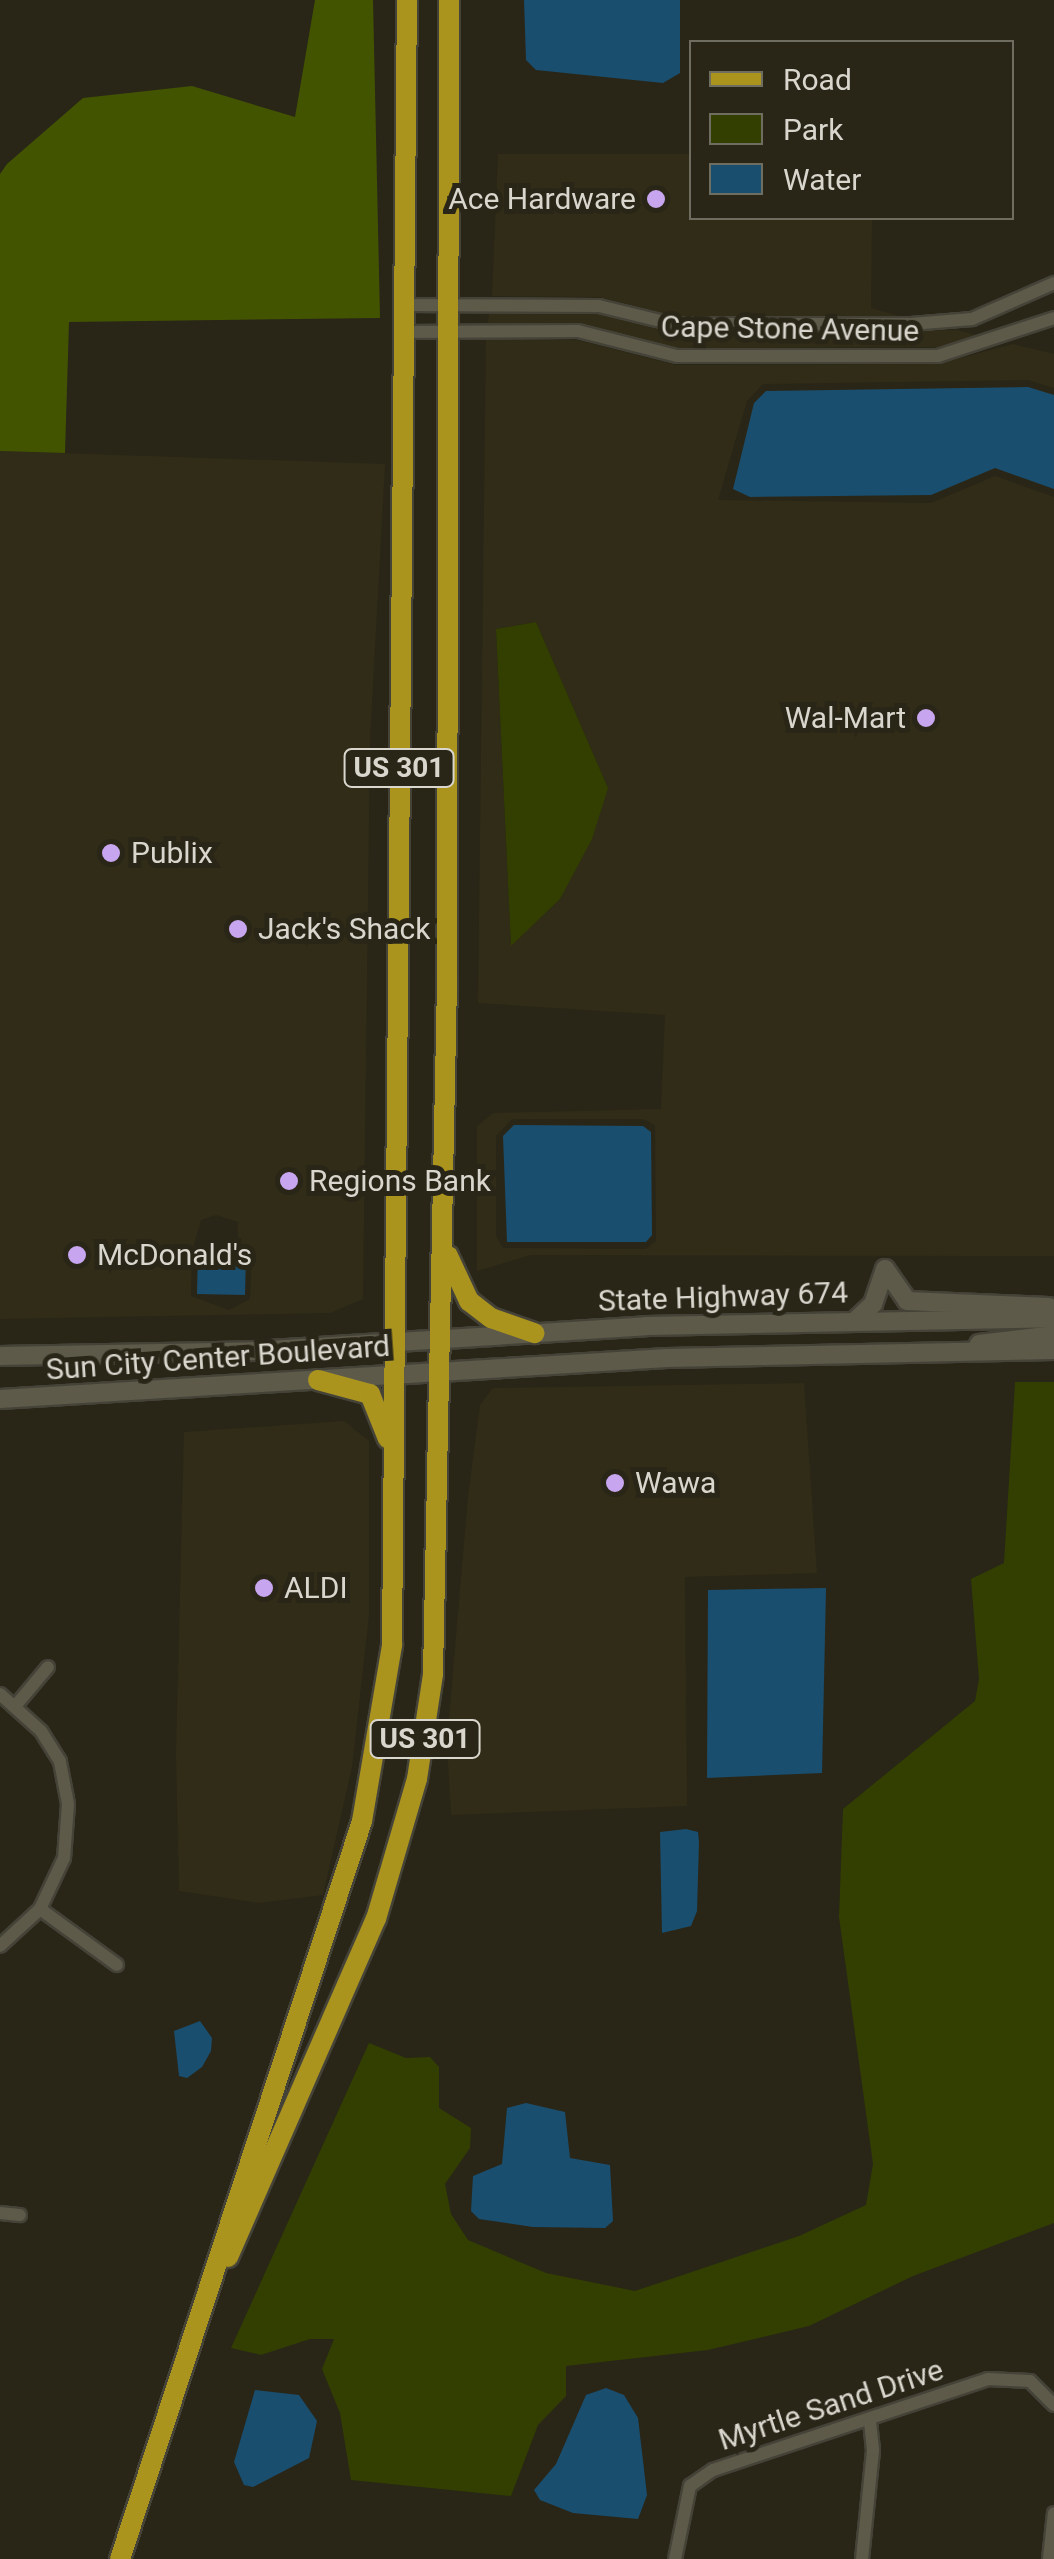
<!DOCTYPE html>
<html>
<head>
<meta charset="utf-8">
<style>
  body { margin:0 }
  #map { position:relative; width:1054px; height:2559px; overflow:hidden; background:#292618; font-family:Roboto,sans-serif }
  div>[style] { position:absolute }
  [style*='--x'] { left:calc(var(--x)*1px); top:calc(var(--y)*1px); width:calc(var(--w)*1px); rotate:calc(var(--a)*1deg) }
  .built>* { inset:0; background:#312c17 }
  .green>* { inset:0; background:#323f00 }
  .forest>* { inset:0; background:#435400 }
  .water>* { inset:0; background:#1a4e6e }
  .roads { filter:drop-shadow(2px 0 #454338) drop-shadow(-2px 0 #454338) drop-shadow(0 2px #454338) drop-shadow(0 -2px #454338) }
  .street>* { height:12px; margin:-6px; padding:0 6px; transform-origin:6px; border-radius:6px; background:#5d5a4a }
  .secondary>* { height:18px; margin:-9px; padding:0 9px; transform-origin:9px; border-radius:9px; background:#5d5a4a }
  .primary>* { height:20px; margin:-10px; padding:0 10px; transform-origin:10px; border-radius:10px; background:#ab941e }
  .dots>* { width:28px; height:28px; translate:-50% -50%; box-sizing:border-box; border:5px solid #292618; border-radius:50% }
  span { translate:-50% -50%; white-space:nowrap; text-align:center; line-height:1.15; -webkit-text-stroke:10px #292618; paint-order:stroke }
  .shield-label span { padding:2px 8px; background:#292618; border:2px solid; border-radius:8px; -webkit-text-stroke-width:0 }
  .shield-label { font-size:28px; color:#d8d6cd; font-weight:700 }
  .poi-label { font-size:30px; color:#d8d6cd }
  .right { translate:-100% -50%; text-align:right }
  .left { translate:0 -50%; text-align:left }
  .street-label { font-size:30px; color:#d8d6cd }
  .legend { position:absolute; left:689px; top:40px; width:325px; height:180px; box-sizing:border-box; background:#292618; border:2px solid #6f6c60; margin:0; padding:12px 18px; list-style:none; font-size:30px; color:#d8d6cd }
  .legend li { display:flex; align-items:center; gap:20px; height:50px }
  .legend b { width:50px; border:2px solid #6f6c60 }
</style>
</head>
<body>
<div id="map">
  <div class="built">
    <div style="clip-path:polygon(498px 154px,691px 154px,692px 218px,872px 218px,871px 308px,899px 316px,673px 316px,599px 297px,492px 296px)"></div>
    <div style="clip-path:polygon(489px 313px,598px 314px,673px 333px,957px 330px,983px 337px,937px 347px,677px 348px,579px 323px,488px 323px)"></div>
    <div style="clip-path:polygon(evenodd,486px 340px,577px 340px,676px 365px,938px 364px,1013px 344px,1054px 354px,1054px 388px,1028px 380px,763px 384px,747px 401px,718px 500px,931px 503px,995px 476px,1054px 497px,1054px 1256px,531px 1255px,477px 1271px,477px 1126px,493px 1113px,661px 1109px,665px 1015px,478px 1003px,486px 340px,536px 622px,608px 788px,560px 899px,511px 945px,496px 629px,536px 622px,486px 340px,512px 1119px,643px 1119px,655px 1125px,656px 1241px,646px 1249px,503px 1248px,496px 1236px,496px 1136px,512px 1119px)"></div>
    <div style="clip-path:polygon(evenodd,0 451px,385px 464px,370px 740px,363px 1299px,330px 1313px,0 1319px,0 451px,216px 1215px,238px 1222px,238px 1246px,252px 1251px,250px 1299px,229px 1310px,191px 1296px,192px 1252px,201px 1220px,216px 1215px)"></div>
    <div style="clip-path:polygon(804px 1383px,817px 1573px,685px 1577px,687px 1806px,451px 1815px,447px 1743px,468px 1496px,480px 1405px,493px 1388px)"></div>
    <div style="clip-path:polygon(344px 1421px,369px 1441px,369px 1615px,352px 1767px,323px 1895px,259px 1903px,179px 1891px,176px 1753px,184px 1432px)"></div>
  </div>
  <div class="green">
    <div style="clip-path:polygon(536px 622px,608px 788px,592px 839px,560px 899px,511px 946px,496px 629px)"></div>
    <div style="clip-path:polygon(1015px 1382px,1054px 1382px,1054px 2223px,913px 2276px,809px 2326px,708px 2350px,566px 2366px,566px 2396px,538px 2425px,511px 2496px,351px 2480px,340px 2413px,322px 2369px,334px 2339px,310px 2339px,261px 2355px,231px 2348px,369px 2043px,406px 2058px,430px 2057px,439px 2067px,439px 2108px,471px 2128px,470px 2148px,445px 2184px,451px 2214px,468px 2240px,546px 2273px,635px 2291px,799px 2236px,866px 2205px,873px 2164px,839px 1917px,843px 1809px,975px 1701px,979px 1679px,971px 1579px,1004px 1563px)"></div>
  </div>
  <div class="forest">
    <div style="clip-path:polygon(315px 0,373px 0,380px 318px,69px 322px,65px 453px,0 451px,0 174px,7px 164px,83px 98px,192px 86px,295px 117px)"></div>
  </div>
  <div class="water">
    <div style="clip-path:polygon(524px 0,680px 0,680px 73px,663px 83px,536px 70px,526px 60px)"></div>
    <div style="clip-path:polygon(1028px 387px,1054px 395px,1054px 489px,995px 468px,931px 495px,750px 497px,733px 489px,754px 403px,766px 391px)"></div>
    <div style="clip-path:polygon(514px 1125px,643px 1126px,651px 1132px,652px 1235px,646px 1242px,507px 1242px,503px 1136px)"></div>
    <div style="clip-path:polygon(198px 1252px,246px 1253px,245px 1295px,197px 1294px)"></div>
    <div style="clip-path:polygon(826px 1588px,822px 1773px,707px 1778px,708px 1590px)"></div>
    <div style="clip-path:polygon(686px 1829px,698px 1832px,699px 1842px,697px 1911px,691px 1926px,662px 1933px,660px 1832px)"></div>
    <div style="clip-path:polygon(200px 2021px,212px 2038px,211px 2051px,202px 2067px,187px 2078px,179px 2076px,174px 2031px)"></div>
    <div style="clip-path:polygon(526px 2103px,565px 2112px,570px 2158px,610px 2165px,613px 2221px,605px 2228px,533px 2227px,479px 2219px,471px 2211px,473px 2176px,502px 2164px,507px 2108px)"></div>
    <div style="clip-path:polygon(606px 2388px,624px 2395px,638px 2418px,647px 2495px,638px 2519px,573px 2513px,540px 2500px,534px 2490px,556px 2464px,586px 2395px)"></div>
    <div style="clip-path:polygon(255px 2390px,299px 2395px,317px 2421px,309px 2458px,253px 2487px,244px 2485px,234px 2462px)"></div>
  </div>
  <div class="roads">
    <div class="street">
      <div style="--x:405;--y:305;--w:194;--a:0.3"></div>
      <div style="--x:599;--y:306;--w:76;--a:13.7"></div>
      <div style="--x:673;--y:324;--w:238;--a:0"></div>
      <div style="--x:911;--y:324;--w:61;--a:-4.7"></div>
      <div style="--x:972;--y:319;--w:90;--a:-23.7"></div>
      <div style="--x:403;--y:332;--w:175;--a:-0.3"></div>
      <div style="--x:578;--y:331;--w:102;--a:14.2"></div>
      <div style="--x:677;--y:356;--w:261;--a:0"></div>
      <div style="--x:938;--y:356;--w:122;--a:-18.1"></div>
      <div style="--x:0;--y:1694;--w:55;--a:42.1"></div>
      <div style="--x:41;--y:1731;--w:36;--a:58"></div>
      <div style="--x:60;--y:1762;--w:43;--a:79.2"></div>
      <div style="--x:68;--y:1804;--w:54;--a:94.2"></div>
      <div style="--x:64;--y:1858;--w:56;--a:115.2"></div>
      <div style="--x:40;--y:1909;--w:54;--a:137.2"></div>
      <div style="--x:17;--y:1704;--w:48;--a:-50"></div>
      <div style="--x:40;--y:1909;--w:95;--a:36"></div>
      <div style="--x:0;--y:2213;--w:20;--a:6"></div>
      <div style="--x:675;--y:2559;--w:75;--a:-78.4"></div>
      <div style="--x:690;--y:2486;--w:28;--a:-35"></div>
      <div style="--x:713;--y:2470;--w:290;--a:-18.3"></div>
      <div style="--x:988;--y:2379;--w:42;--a:2.7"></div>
      <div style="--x:1030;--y:2381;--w:34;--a:45"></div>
      <div style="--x:862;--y:2559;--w:110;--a:-84.2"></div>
      <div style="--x:873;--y:2450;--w:31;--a:-96"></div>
      <div style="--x:1049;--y:2559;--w:46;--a:-83.8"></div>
    </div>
    <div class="secondary">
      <div style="--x:885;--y:1269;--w:39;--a:55"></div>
      <div style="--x:907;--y:1301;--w:142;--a:2.4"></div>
      <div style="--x:857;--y:1319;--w:22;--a:-43"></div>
      <div style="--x:873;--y:1304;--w:37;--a:-71"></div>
      <div style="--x:979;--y:1344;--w:76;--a:-6.8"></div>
      <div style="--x:0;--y:1356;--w:254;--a:-1.1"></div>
      <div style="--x:254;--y:1351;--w:393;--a:-3.6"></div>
      <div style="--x:646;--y:1326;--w:408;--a:-1.1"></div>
      <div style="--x:0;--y:1399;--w:668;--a:-3.52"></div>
      <div style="--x:667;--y:1358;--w:387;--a:-1.2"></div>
    </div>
    <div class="primary">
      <div style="--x:448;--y:1256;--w:50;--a:65"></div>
      <div style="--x:469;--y:1301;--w:28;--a:38"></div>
      <div style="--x:491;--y:1318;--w:46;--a:19.2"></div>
      <div style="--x:318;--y:1380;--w:54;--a:15.1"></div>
      <div style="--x:370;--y:1394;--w:48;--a:68.2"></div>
      <div style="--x:228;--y:2257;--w:369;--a:-66.4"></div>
      <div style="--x:376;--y:1919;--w:146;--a:-73.7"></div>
      <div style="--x:417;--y:1779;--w:106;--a:-81.3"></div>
      <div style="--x:433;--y:1674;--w:693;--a:-88.84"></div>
      <div style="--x:447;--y:981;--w:981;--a:-89.88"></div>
      <div style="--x:120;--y:2559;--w:777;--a:-71.84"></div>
      <div style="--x:362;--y:1821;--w:179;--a:-80.3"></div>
      <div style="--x:392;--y:1645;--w:1645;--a:-89.48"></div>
    </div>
  </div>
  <div class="dots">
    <div style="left:656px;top:199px;background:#c7a6ef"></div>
    <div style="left:926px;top:718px;background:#c7a6ef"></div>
    <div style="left:111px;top:853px;background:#c7a6ef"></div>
    <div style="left:238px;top:929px;background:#c7a6ef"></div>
    <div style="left:289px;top:1181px;background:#c7a6ef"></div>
    <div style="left:77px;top:1255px;background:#c7a6ef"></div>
    <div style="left:615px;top:1483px;background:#c7a6ef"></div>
    <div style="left:264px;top:1588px;background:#c7a6ef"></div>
  </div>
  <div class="shield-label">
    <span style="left:399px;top:768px">US 301</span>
    <span style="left:425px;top:1739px">US 301</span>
  </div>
  <div class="poi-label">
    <span class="right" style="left:636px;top:199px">Ace Hardware</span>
    <span class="right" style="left:906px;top:718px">Wal-Mart</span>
    <span class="left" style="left:131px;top:853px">Publix</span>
    <span class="left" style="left:258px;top:929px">Jack's Shack</span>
    <span class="left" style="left:309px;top:1181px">Regions Bank</span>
    <span class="left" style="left:97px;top:1255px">McDonald's</span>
    <span class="left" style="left:635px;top:1483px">Wawa</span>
    <span class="left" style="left:284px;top:1588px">ALDI</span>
  </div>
  <div class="street-label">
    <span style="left:790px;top:329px;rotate:1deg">Cape Stone Avenue</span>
    <span style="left:723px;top:1297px;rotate:-2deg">State Highway 674</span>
    <span style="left:218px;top:1358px;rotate:-4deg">Sun City Center Boulevard</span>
    <span style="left:831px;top:2405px;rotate:-18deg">Myrtle Sand Drive</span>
  </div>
  <ul class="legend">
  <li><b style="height:12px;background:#ab941e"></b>Road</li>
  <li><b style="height:28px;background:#323f00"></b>Park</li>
  <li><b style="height:28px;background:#1a4e6e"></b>Water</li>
  </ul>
</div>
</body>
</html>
